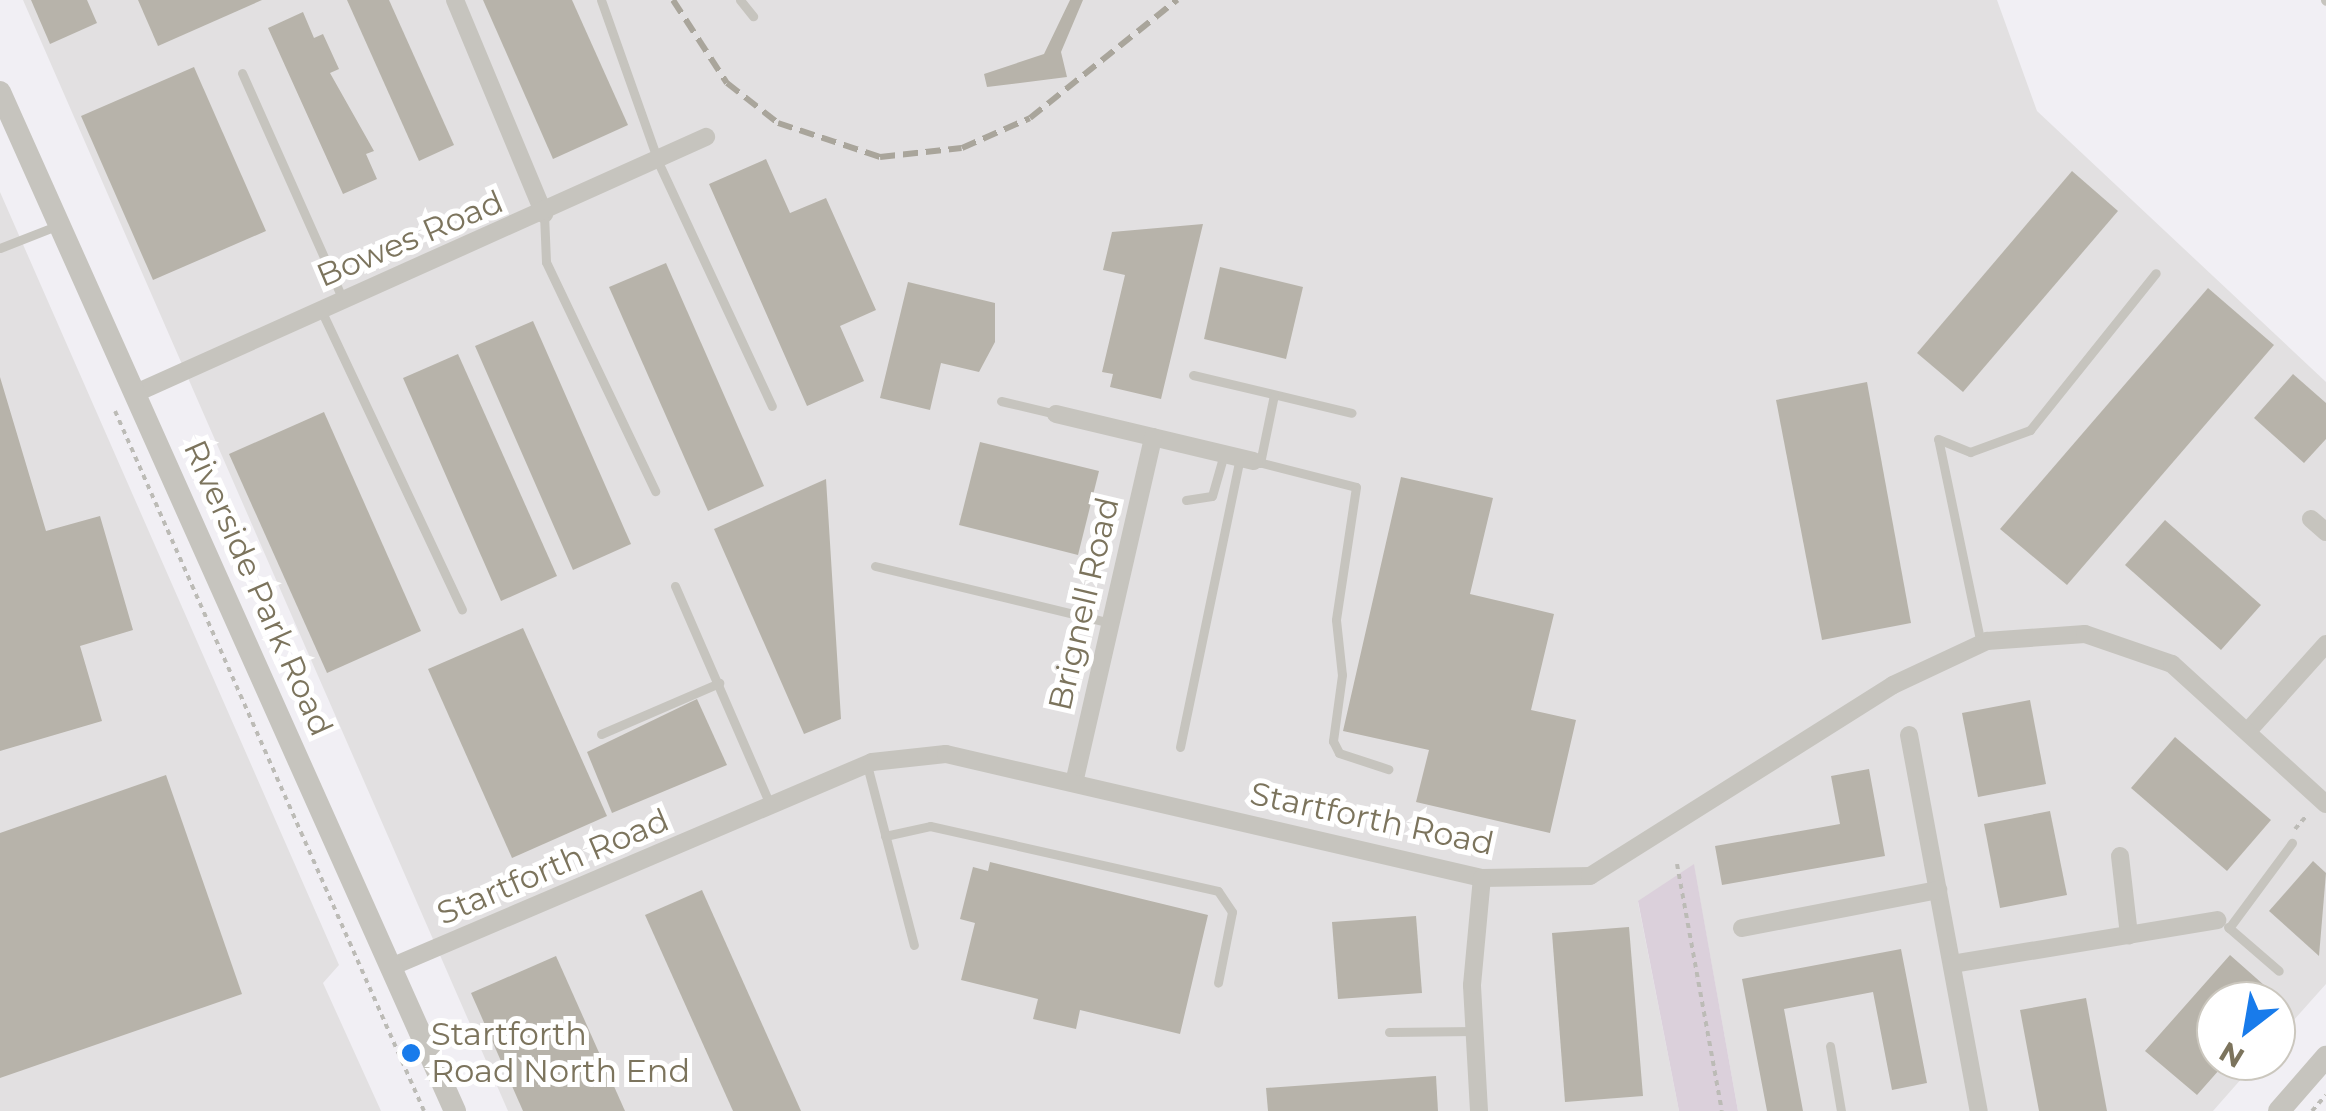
<!DOCTYPE html>
<html>
<head>
<meta charset="utf-8">
<style>
  body { margin:0 }
  #map { position:relative; width:2326px; height:1111px; overflow:hidden; background:#f1eff4; font-family:Montserrat,sans-serif }
  div>[style] { position:absolute }
  [style*='--x'] { left:calc(var(--x)*1px); top:calc(var(--y)*1px); width:calc(var(--w)*1px); rotate:calc(var(--a)*1deg) }
  .built>* { inset:0; background:#e2e0e1 }
  .green>* { inset:0; background:#dbd0db }
  .building>* { inset:0; background:#b7b3aa }
  .path>* { height:4px; margin-top:-2px; transform-origin:0; background:repeating-linear-gradient(90deg,#bcbbb6 0 5px,transparent 0 10px) }
  .service>* { height:9px; margin:-4.5px; padding:0 4.5px; transform-origin:4.5px; border-radius:4.5px; background:#c6c4be }
  .minor>* { height:18px; margin:-9px; padding:0 9px; transform-origin:9px; border-radius:9px; background:#c6c4be }
  .tertiary>* { height:22px; margin:-11px; padding:0 11px; transform-origin:11px; border-radius:11px; background:#c6c4be }
  .rail>* { height:6px; margin-top:-3px; transform-origin:0; background:repeating-linear-gradient(90deg,#a9a59b 0 15px,transparent 0 23px) }
  .dots>* { width:28px; height:28px; translate:-50% -50%; box-sizing:border-box; border:5px solid #fff; border-radius:50% }
  span { translate:-50% -50%; white-space:nowrap; text-align:center; line-height:1.15; -webkit-text-stroke:10px #fff; paint-order:stroke }
  .street-label { font-size:32px; color:#7c745d }
  .poi-label { font-size:32px; color:#7c745d }
  .left { translate:0 -50%; text-align:left }
  .north { position:absolute; left:2196px; top:981px; width:100px; height:100px; box-sizing:border-box; background:#fff; border:2px solid #cbc7be; border-radius:50%; rotate:211deg; font-size:28px; font-weight:700; line-height:40px; text-align:center; color:#7c745d }
  .north::after { content:''; display:block; margin:auto; width:35px; height:45px; background:#187beb; clip-path:polygon(50% 0,100% 100%,50% 72%,0 100%) }
</style>
</head>
<body>
<div id="map">
  <div class="built">
    <div style="clip-path:polygon(23px 0,1997px 0,2037px 111px,2326px 382px,2326px 984px,2276px 1040px,2276px 1001px,2216px 1001px,2216px 1061px,2257px 1061px,2213px 1111px,1738px 1111px,1694px 866px,1638px 902px,1679px 1111px,508px 1111px)"></div>
    <div style="clip-path:polygon(0 192px,339px 965px,323px 983px,381px 1111px,0 1111px)"></div>
  </div>
  <div class="green">
    <div style="clip-path:polygon(1694px 864px,1738px 1111px,1679px 1111px,1638px 901px)"></div>
  </div>
  <div class="building">
    <div style="clip-path:polygon(31px 0,87px 0,97px 23px,50px 44px)"></div>
    <div style="clip-path:polygon(138px 0,262px 0,158px 46px)"></div>
    <div style="clip-path:polygon(347px 0,389px 0,454px 145px,419px 161px)"></div>
    <div style="clip-path:polygon(483px 0,572px 0,628px 125px,553px 159px)"></div>
    <div style="clip-path:polygon(1070px 0,1083px 0,1061px 52px,1067px 77px,987px 87px,984px 74px,1044px 54px)"></div>
    <div style="clip-path:polygon(303px 12px,314px 38px,323px 34px,339px 69px,330px 73px,374px 151px,366px 154px,377px 179px,343px 194px,268px 28px)"></div>
    <div style="clip-path:polygon(194px 67px,266px 231px,153px 280px,81px 116px)"></div>
    <div style="clip-path:polygon(766px 159px,790px 213px,826px 198px,876px 310px,840px 326px,864px 381px,807px 406px,709px 184px)"></div>
    <div style="clip-path:polygon(2072px 171px,2118px 211px,1963px 392px,1917px 353px)"></div>
    <div style="clip-path:polygon(1203px 224px,1161px 399px,1110px 387px,1113px 374px,1102px 372px,1125px 275px,1103px 270px,1112px 232px)"></div>
    <div style="clip-path:polygon(666px 263px,764px 486px,708px 511px,609px 287px)"></div>
    <div style="clip-path:polygon(1220px 267px,1303px 287px,1286px 359px,1204px 339px)"></div>
    <div style="clip-path:polygon(908px 282px,995px 303px,995px 342px,979px 372px,941px 363px,930px 410px,880px 398px)"></div>
    <div style="clip-path:polygon(2208px 288px,2274px 345px,2067px 585px,2000px 529px)"></div>
    <div style="clip-path:polygon(533px 321px,631px 544px,573px 570px,475px 346px)"></div>
    <div style="clip-path:polygon(458px 354px,557px 576px,501px 601px,403px 378px)"></div>
    <div style="clip-path:polygon(2293px 374px,2326px 403px,2326px 439px,2304px 463px,2254px 418px)"></div>
    <div style="clip-path:polygon(0 377px,46px 531px,100px 516px,133px 630px,80px 646px,102px 721px,0 751px)"></div>
    <div style="clip-path:polygon(1867px 382px,1911px 623px,1822px 640px,1776px 400px)"></div>
    <div style="clip-path:polygon(324px 412px,421px 631px,327px 673px,229px 454px)"></div>
    <div style="clip-path:polygon(980px 442px,1099px 471px,1078px 555px,959px 525px)"></div>
    <div style="clip-path:polygon(1401px 477px,1493px 498px,1470px 594px,1554px 614px,1531px 710px,1576px 720px,1550px 833px,1416px 802px,1429px 750px,1343px 731px)"></div>
    <div style="clip-path:polygon(826px 479px,841px 719px,804px 734px,714px 529px)"></div>
    <div style="clip-path:polygon(2165px 520px,2261px 605px,2221px 650px,2125px 565px)"></div>
    <div style="clip-path:polygon(523px 628px,607px 816px,512px 858px,428px 669px)"></div>
    <div style="clip-path:polygon(697px 699px,727px 765px,612px 813px,587px 752px)"></div>
    <div style="clip-path:polygon(2030px 700px,2046px 784px,1978px 797px,1962px 713px)"></div>
    <div style="clip-path:polygon(2175px 737px,2271px 820px,2227px 871px,2131px 788px)"></div>
    <div style="clip-path:polygon(1869px 769px,1885px 856px,1722px 885px,1715px 846px,1840px 824px,1831px 776px)"></div>
    <div style="clip-path:polygon(166px 775px,242px 994px,0 1078px,0 833px)"></div>
    <div style="clip-path:polygon(2050px 811px,2067px 895px,2000px 908px,1984px 824px)"></div>
    <div style="clip-path:polygon(2313px 861px,2326px 873px,2319px 956px,2269px 911px)"></div>
    <div style="clip-path:polygon(990px 862px,1208px 915px,1180px 1034px,1080px 1010px,1076px 1029px,1033px 1019px,1038px 999px,961px 980px,975px 923px,960px 919px,973px 867px,988px 871px)"></div>
    <div style="clip-path:polygon(702px 890px,801px 1111px,733px 1111px,645px 915px)"></div>
    <div style="clip-path:polygon(1416px 916px,1422px 993px,1338px 999px,1332px 922px)"></div>
    <div style="clip-path:polygon(1629px 927px,1643px 1096px,1565px 1102px,1552px 933px)"></div>
    <div style="clip-path:polygon(1901px 949px,1927px 1083px,1892px 1090px,1873px 992px,1784px 1009px,1803px 1111px,1767px 1111px,1742px 979px)"></div>
    <div style="clip-path:polygon(2230px 955px,2282px 1001px,2216px 1001px,2216px 1061px,2227px 1061px,2197px 1095px,2145px 1051px)"></div>
    <div style="clip-path:polygon(556px 956px,625px 1111px,523px 1111px,471px 993px)"></div>
    <div style="clip-path:polygon(2086px 998px,2107px 1111px,2039px 1111px,2020px 1010px)"></div>
    <div style="clip-path:polygon(1436px 1076px,1438px 1111px,1268px 1111px,1266px 1088px)"></div>
  </div>
  <div class="path">
    <div style="--x:115;--y:411;--w:765;--a:66.18"></div>
    <div style="--x:2295;--y:829;--w:20;--a:-49"></div>
    <div style="--x:1677;--y:864;--w:251;--a:79.7"></div>
    <div style="--x:2312;--y:1111;--w:21;--a:-49"></div>
  </div>
  <div class="service">
    <div style="--x:601;--y:0;--w:174;--a:70.5"></div>
    <div style="--x:659;--y:164;--w:267;--a:65"></div>
    <div style="--x:740;--y:0;--w:21;--a:51"></div>
    <div style="--x:2325;--y:0;--w:1;--a:45"></div>
    <div style="--x:242;--y:73;--w:248;--a:66"></div>
    <div style="--x:544;--y:214;--w:48;--a:87.6"></div>
    <div style="--x:546;--y:262;--w:254;--a:64.5"></div>
    <div style="--x:0;--y:248;--w:60;--a:-21.4"></div>
    <div style="--x:321;--y:310;--w:331;--a:64.8"></div>
    <div style="--x:1193;--y:375;--w:163;--a:13.4"></div>
    <div style="--x:1001;--y:401;--w:57;--a:13.3"></div>
    <div style="--x:1254;--y:461;--w:105;--a:14.3"></div>
    <div style="--x:1356;--y:487;--w:134;--a:98.6"></div>
    <div style="--x:1336;--y:620;--w:55;--a:83.8"></div>
    <div style="--x:1342;--y:675;--w:67;--a:97.8"></div>
    <div style="--x:1333;--y:741;--w:13;--a:63"></div>
    <div style="--x:1339;--y:753;--w:52;--a:18.1"></div>
    <div style="--x:1260;--y:463;--w:69;--a:-78.4"></div>
    <div style="--x:1186;--y:500;--w:26;--a:-9"></div>
    <div style="--x:1212;--y:496;--w:44;--a:-74.1"></div>
    <div style="--x:875;--y:566;--w:243;--a:13.6"></div>
    <div style="--x:675;--y:586;--w:239;--a:66.5"></div>
    <div style="--x:1981;--y:644;--w:209;--a:-101.8"></div>
    <div style="--x:1938;--y:439;--w:35;--a:22"></div>
    <div style="--x:1970;--y:452;--w:64;--a:-20.1"></div>
    <div style="--x:2030;--y:430;--w:201;--a:-51.3"></div>
    <div style="--x:601;--y:734;--w:129;--a:-23.4"></div>
    <div style="--x:1180;--y:747;--w:295;--a:-78.3"></div>
    <div style="--x:867;--y:765;--w:186;--a:75.4"></div>
    <div style="--x:885;--y:836;--w:46;--a:-12.5"></div>
    <div style="--x:930;--y:826;--w:295;--a:12.7"></div>
    <div style="--x:1218;--y:891;--w:25;--a:56"></div>
    <div style="--x:1232;--y:912;--w:72;--a:101.2"></div>
    <div style="--x:2228;--y:927;--w:67;--a:40.8"></div>
    <div style="--x:2229;--y:928;--w:106;--a:-53.5"></div>
    <div style="--x:1389;--y:1032;--w:85;--a:-0.7"></div>
    <div style="--x:1830;--y:1046;--w:66;--a:80.4"></div>
  </div>
  <div class="minor">
    <div style="--x:455;--y:0;--w:232;--a:67.4"></div>
    <div style="--x:136;--y:393;--w:625;--a:-24.19"></div>
    <div style="--x:1056;--y:414;--w:203;--a:13.4"></div>
    <div style="--x:2311;--y:519;--w:20;--a:41"></div>
    <div style="--x:2248;--y:731;--w:117;--a:-48.1"></div>
    <div style="--x:1909;--y:735;--w:382;--a:79.5"></div>
    <div style="--x:1074;--y:783;--w:355;--a:-77.1"></div>
    <div style="--x:2120;--y:856;--w:80;--a:83.5"></div>
    <div style="--x:1742;--y:928;--w:200;--a:-11"></div>
    <div style="--x:1952;--y:964;--w:269;--a:-9.4"></div>
    <div style="--x:391;--y:967;--w:523;--a:-23.08"></div>
    <div style="--x:872;--y:762;--w:74;--a:-6.2"></div>
    <div style="--x:946;--y:754;--w:550;--a:13.03"></div>
    <div style="--x:1482;--y:878;--w:108;--a:-1.1"></div>
    <div style="--x:1590;--y:876;--w:358;--a:-32.2"></div>
    <div style="--x:1893;--y:685;--w:104;--a:-25.1"></div>
    <div style="--x:1987;--y:641;--w:98;--a:-4.1"></div>
    <div style="--x:2085;--y:634;--w:92;--a:19"></div>
    <div style="--x:2172;--y:664;--w:208;--a:42.3"></div>
    <div style="--x:1479;--y:1111;--w:126;--a:-93.2"></div>
    <div style="--x:1472;--y:985;--w:107;--a:-84.7"></div>
  </div>
  <div class="tertiary">
    <div style="--x:0;--y:92;--w:1116;--a:65.94"></div>
    <div style="--x:2279;--y:1111;--w:72;--a:-49"></div>
  </div>
  <div class="rail">
    <div style="--x:673;--y:0;--w:99;--a:57"></div>
    <div style="--x:727;--y:83;--w:65;--a:38.1"></div>
    <div style="--x:778;--y:123;--w:108;--a:18.4"></div>
    <div style="--x:880;--y:157;--w:82;--a:-6.3"></div>
    <div style="--x:962;--y:148;--w:74;--a:-23.8"></div>
    <div style="--x:1030;--y:118;--w:189;--a:-38.8"></div>
  </div>
  <div class="dots">
    <div style="left:411px;top:1053px;background:#187beb"></div>
  </div>
  <div class="street-label">
    <span style="left:410px;top:239px;rotate:-23deg">Bowes Road</span>
    <span style="left:258px;top:588px;rotate:66deg">Riverside Park Road</span>
    <span style="left:1084px;top:604px;rotate:-77deg">Brignell Road</span>
    <span style="left:1372px;top:819px;rotate:12deg">Startforth Road</span>
    <span style="left:553px;top:867px;rotate:-23deg">Startforth Road</span>
  </div>
  <div class="poi-label">
    <span class="left" style="left:431px;top:1053px">Startforth<br>Road North End</span>
  </div>
  <div class="north">N</div>
</div>
</body>
</html>
